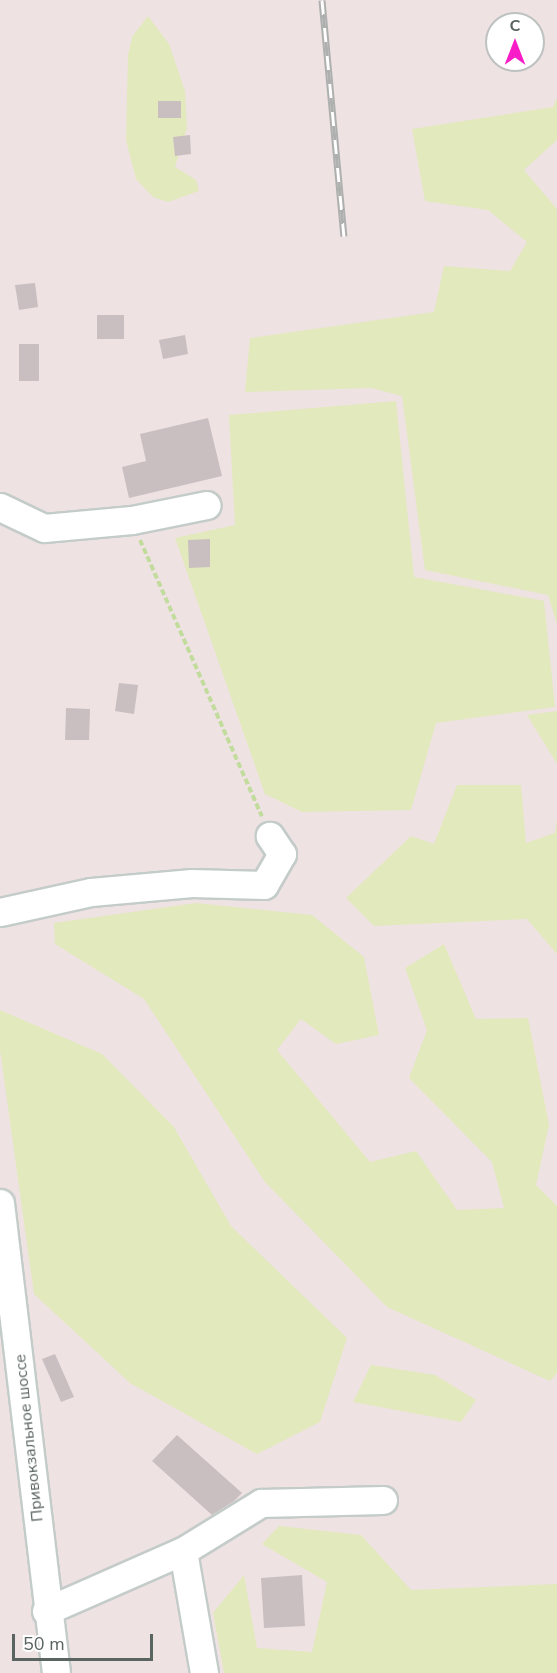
<!DOCTYPE html>
<html>
<head>
<meta charset="utf-8">
<style>
  body { margin:0 }
  #map { position:relative; width:557px; height:1673px; overflow:hidden; background:#efe2e3; font-family:"Nunito Sans",sans-serif }
  div>[style] { position:absolute }
  [style*='--x'] { left:calc(var(--x)*1px); top:calc(var(--y)*1px); width:calc(var(--w)*1px); rotate:calc(var(--a)*1deg) }
  .green>* { inset:0; background:#e2e9bc }
  .building>* { inset:0; background:#c9bfc1 }
  .path>* { height:4px; margin-top:-2px; transform-origin:0; background:repeating-linear-gradient(90deg,#c2dc9e 0 6px,transparent 0 9px) }
  .roads { filter:drop-shadow(2px 0 #c4ccca) drop-shadow(-2px 0 #c4ccca) drop-shadow(0 2px #c4ccca) drop-shadow(0 -2px #c4ccca) }
  .minor>* { height:27px; margin:-13.5px; padding:0 13.5px; transform-origin:13.5px; border-radius:13.5px; background:#fff }
  .rail>* { height:7px; margin-top:-3.5px; transform-origin:0; background:repeating-linear-gradient(90deg,#fff 0 14px,#adb0af 0 28px); box-sizing:border-box; border-block:2px solid #adb0af }
  span { translate:-50% -50%; white-space:nowrap; text-align:center; line-height:1.15; -webkit-text-stroke:4.5px #fff; paint-order:stroke }
  .street-label { font-size:16px; color:#5a6461 }
  .north { position:absolute; left:485px; top:12px; width:60px; height:60px; box-sizing:border-box; background:#fff; border:2px solid #bdc1c0; border-radius:50%; rotate:0deg; font-size:16px; font-weight:700; line-height:24px; text-align:center; color:#5a6461 }
  .north::after { content:''; display:block; margin:auto; width:21px; height:27px; background:#f91dc7; clip-path:polygon(50% 0,100% 100%,50% 72%,0 100%) }
  .scale { position:absolute; left:12px; top:1634px; width:141px; height:27px; box-sizing:border-box; border:3px solid #5a6461; border-top:0; padding-left:8px; font-size:18px; line-height:21px; white-space:nowrap; color:#5a6461; -webkit-text-stroke:4px #fff; paint-order:stroke }
</style>
</head>
<body>
<div id="map">
  <div class="green">
    <div style="clip-path:polygon(148px 16px,169px 44px,185px 91px,187px 128px,175px 167px,196px 180px,199px 191px,168px 202px,153px 197px,136px 179px,126px 140px,128px 55px,132px 37px)"></div>
    <div style="clip-path:polygon(557px 98px,557px 140px,524px 170px,557px 209px,557px 624px,548px 595px,425px 570px,402px 396px,371px 388px,245px 392px,250px 338px,434px 312px,444px 266px,510px 271px,527px 242px,488px 210px,425px 201px,412px 129px,553px 107px)"></div>
    <div style="clip-path:polygon(396px 401px,414px 577px,544px 601px,555px 707px,436px 723px,411px 810px,302px 812px,265px 794px,175px 538px,235px 525px,229px 415px)"></div>
    <div style="clip-path:polygon(557px 711px,557px 764px,527px 715px)"></div>
    <div style="clip-path:polygon(457px 785px,521px 785px,526px 843px,555px 833px,557px 820px,557px 954px,527px 919px,374px 926px,346px 898px,411px 836px,434px 844px)"></div>
    <div style="clip-path:polygon(196px 903px,312px 915px,364px 957px,379px 1035px,336px 1044px,301px 1019px,277px 1050px,370px 1162px,416px 1151px,457px 1210px,504px 1208px,492px 1162px,409px 1078px,427px 1030px,405px 968px,444px 944px,476px 1019px,528px 1018px,549px 1125px,536px 1185px,557px 1206px,557px 1373px,550px 1381px,387px 1307px,265px 1182px,144px 999px,55px 944px,54px 923px)"></div>
    <div style="clip-path:polygon(0 1010px,102px 1054px,174px 1127px,231px 1226px,347px 1338px,320px 1422px,257px 1454px,130px 1383px,34px 1294px,0 1050px)"></div>
    <div style="clip-path:polygon(371px 1365px,435px 1375px,476px 1400px,461px 1422px,353px 1402px)"></div>
    <div style="clip-path:polygon(279px 1526px,361px 1535px,411px 1590px,557px 1584px,557px 1673px,224px 1673px,213px 1613px,244px 1575px,257px 1648px,312px 1652px,327px 1582px,262px 1544px)"></div>
  </div>
  <div class="building">
    <div style="clip-path:polygon(158px 101px,181px 101px,181px 118px,158px 118px)"></div>
    <div style="clip-path:polygon(190px 135px,191px 154px,175px 156px,173px 137px)"></div>
    <div style="clip-path:polygon(35px 283px,38px 307px,19px 310px,15px 285px)"></div>
    <div style="clip-path:polygon(97px 315px,124px 315px,124px 339px,97px 339px)"></div>
    <div style="clip-path:polygon(185px 335px,188px 354px,163px 359px,159px 340px)"></div>
    <div style="clip-path:polygon(19px 344px,39px 344px,39px 381px,19px 381px)"></div>
    <div style="clip-path:polygon(208px 418px,222px 476px,129px 498px,122px 467px,146px 461px,140px 434px)"></div>
    <div style="clip-path:polygon(210px 539px,210px 567px,189px 568px,188px 540px)"></div>
    <div style="clip-path:polygon(119px 683px,138px 685px,134px 714px,115px 711px)"></div>
    <div style="clip-path:polygon(66px 708px,90px 709px,89px 740px,65px 740px)"></div>
    <div style="clip-path:polygon(55px 1354px,74px 1397px,61px 1402px,42px 1359px)"></div>
    <div style="clip-path:polygon(177px 1435px,242px 1493px,234px 1501px,212px 1515px,152px 1461px)"></div>
    <div style="clip-path:polygon(302px 1575px,305px 1626px,264px 1628px,261px 1578px)"></div>
  </div>
  <div class="path">
    <div style="--x:140;--y:540;--w:302;--a:66.2"></div>
  </div>
  <div class="roads">
    <div class="minor">
      <div style="--x:0;--y:507;--w:49;--a:25.5"></div>
      <div style="--x:44;--y:528;--w:88;--a:-5.2"></div>
      <div style="--x:132;--y:520;--w:76;--a:-11.3"></div>
      <div style="--x:0;--y:912;--w:93;--a:-12.4"></div>
      <div style="--x:91;--y:892;--w:101;--a:-5.1"></div>
      <div style="--x:192;--y:883;--w:72;--a:1.6"></div>
      <div style="--x:264;--y:885;--w:36;--a:-60"></div>
      <div style="--x:282;--y:854;--w:22;--a:-124"></div>
      <div style="--x:0;--y:1203;--w:473;--a:83.2"></div>
      <div style="--x:183;--y:1551;--w:124;--a:80.2"></div>
      <div style="--x:46;--y:1611;--w:150;--a:-23.7"></div>
      <div style="--x:183;--y:1551;--w:92;--a:-31.6"></div>
      <div style="--x:261;--y:1503;--w:122;--a:-1.4"></div>
    </div>
  </div>
  <div class="rail">
    <div style="--x:322;--y:0;--w:237;--a:84.7"></div>
  </div>
  <div class="street-label">
    <span style="left:29px;top:1438px;rotate:-96deg">Привокзальное шоссе</span>
  </div>
  <div class="north">С</div>
  <div class="scale">50 m</div>
</div>
</body>
</html>
